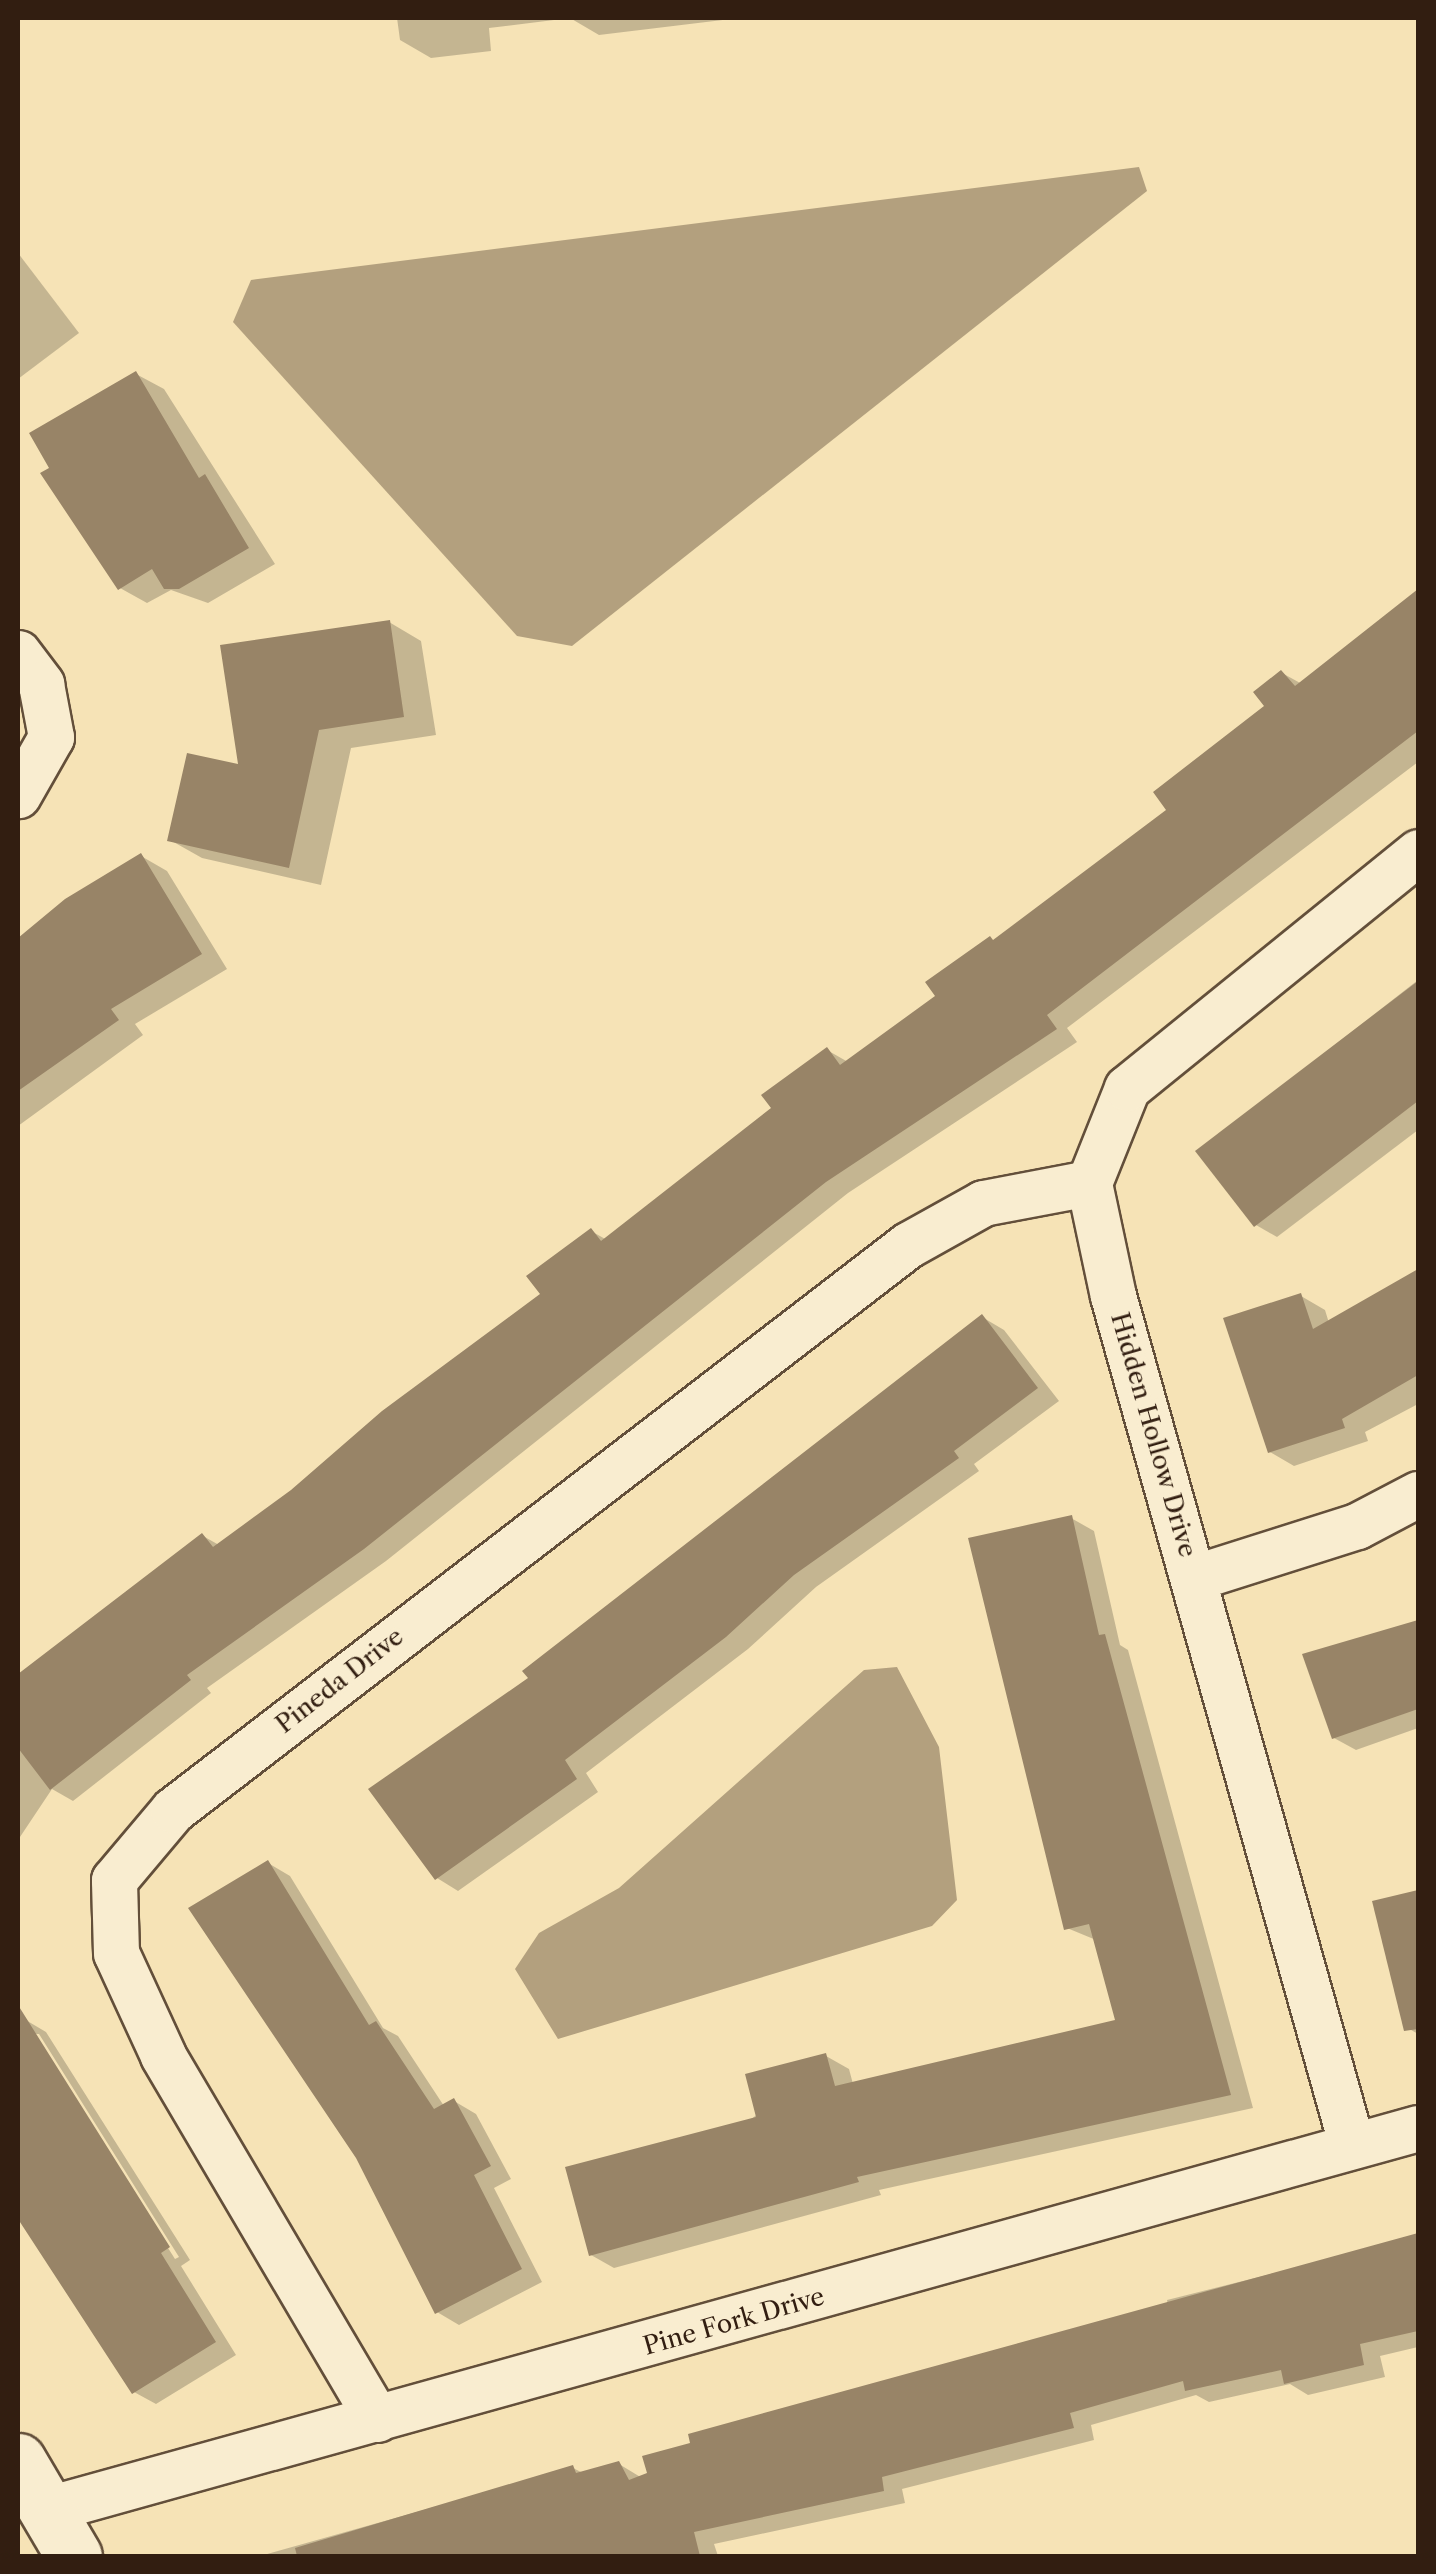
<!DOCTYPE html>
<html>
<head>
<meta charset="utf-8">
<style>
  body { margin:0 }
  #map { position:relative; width:1436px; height:2574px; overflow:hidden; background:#f6e3b6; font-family:"Libre Caslon Text",serif }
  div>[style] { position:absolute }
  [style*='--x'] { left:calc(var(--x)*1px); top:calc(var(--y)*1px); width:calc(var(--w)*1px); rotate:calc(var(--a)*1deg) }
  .water>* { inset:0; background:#b3a07e }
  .shadow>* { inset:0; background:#0003 }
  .building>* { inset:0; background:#988467 }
  .roads { filter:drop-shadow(2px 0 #634f3a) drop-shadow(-2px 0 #634f3a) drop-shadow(0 2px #634f3a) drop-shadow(0 -2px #634f3a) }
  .street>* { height:45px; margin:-22.5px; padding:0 22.5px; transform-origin:22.5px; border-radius:22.5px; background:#f9edd0 }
  .secondary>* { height:55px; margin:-27.5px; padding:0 27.5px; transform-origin:27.5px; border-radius:27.5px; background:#f9edd0 }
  span { translate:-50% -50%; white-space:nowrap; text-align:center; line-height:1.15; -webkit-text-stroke:8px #f9edd0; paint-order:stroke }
  .street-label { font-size:25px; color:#321e11 }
  .frame { position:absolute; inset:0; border:20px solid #321e11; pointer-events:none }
</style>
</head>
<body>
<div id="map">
  <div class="water">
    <div style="clip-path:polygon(1139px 167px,1147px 191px,572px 646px,517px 636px,233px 322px,251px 280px)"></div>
    <div style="clip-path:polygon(897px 1667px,939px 1747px,957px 1900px,932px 1926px,558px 2039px,515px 1969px,539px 1933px,619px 1888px,864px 1670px)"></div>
  </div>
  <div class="shadow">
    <div style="clip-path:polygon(397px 18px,731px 18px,731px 19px,599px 35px,570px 18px,489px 28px,491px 51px,431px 58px,400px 40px)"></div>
    <div style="clip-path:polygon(18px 253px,79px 333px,18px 379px)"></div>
    <div style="clip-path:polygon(136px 374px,164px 389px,275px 564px,208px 603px,171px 590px,147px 603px,120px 588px,52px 469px)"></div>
    <div style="clip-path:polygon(1418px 593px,1418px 762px,1067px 1028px,1077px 1042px,848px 1193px,386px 1561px,207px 1688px,211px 1693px,73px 1801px,52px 1789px,18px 1840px,18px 1677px,203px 1536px,219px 1545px,293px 1492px,543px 1295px,591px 1231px,607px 1240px,775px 1109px,827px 1050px,848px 1062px,939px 996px,995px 942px,1169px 810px,1267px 707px,1282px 673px,1302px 684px)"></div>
    <div style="clip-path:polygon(389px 622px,421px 641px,436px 735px,351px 748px,321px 885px,202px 858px,170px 840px)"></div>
    <div style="clip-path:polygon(141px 856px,167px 871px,227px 969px,135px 1024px,143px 1035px,18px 1126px,18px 943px,66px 901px)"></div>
    <div style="clip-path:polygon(1418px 980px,1418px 1130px,1277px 1237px,1256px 1225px,1199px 1151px)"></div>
    <div style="clip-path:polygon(1418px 1272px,1418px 1404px,1365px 1432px,1368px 1441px,1294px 1466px,1270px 1452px,1301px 1296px,1325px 1310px,1329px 1323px)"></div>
    <div style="clip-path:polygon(982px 1317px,1004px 1330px,1059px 1401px,974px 1464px,979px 1471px,816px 1587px,748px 1649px,586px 1773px,598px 1792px,458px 1891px,437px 1878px,532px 1678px)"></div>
    <div style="clip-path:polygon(1071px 1518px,1094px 1531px,1120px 1645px,1128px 1650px,1253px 2108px,879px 2190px,881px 2195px,614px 2268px,591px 2255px,826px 2056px,849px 2069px,853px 2084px,1118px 2022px,1096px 1940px,1067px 1928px)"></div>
    <div style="clip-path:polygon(1418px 1623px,1418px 1728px,1356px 1750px,1334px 1738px,1305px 1655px)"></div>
    <div style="clip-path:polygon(268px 1863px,290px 1876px,383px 2028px,398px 2036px,444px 2106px,454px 2101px,476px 2114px,511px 2179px,494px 2188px,542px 2282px,459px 2325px,437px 2312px)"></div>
    <div style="clip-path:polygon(1418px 1892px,1418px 2034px,1406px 2027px,1375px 1903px)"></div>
    <div style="clip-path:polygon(evenodd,24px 2019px,46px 2032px,190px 2260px,181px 2266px,236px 2355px,156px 2404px,134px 2392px,18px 2208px,18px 2024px,24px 2019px,33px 2034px,39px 2034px,179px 2257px,175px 2259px,33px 2034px)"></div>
    <div style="clip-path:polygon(1418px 2237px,1418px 2347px,1380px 2356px,1385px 2377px,1308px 2395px,1290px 2384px,1209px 2402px,1196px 2395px,1091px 2425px,1094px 2440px,902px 2489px,905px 2503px,714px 2544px,718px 2556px,260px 2556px,573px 2468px,583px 2473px,619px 2464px,642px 2478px,1168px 2306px,1167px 2300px)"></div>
  </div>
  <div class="building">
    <div style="clip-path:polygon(136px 371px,199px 478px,205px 474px,249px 548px,179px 589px,164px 589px,152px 569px,118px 590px,40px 473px,49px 468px,29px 433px)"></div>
    <div style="clip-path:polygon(1418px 589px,1418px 731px,1047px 1015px,1057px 1029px,826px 1182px,364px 1549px,187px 1675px,191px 1680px,50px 1790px,18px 1748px,18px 1674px,202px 1533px,213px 1547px,291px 1490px,382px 1411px,540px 1294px,526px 1276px,591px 1228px,601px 1241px,771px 1108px,761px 1095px,827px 1047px,840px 1065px,935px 996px,925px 982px,990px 936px,993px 940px,1166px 810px,1153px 792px,1264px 706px,1253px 692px,1281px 670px,1295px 686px)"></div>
    <div style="clip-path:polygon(390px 620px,404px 717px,319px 730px,289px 868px,167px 841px,187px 753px,238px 764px,220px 645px)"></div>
    <div style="clip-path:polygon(141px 853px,202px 954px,111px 1009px,119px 1020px,18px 1091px,18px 938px,65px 899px)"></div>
    <div style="clip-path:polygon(1418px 981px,1418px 1101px,1254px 1227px,1195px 1151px)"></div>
    <div style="clip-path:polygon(1418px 1269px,1418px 1375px,1342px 1419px,1345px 1428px,1268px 1453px,1223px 1318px,1301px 1293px,1313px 1329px)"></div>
    <div style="clip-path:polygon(982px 1314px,1038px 1388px,954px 1451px,959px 1458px,794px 1575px,726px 1637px,565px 1760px,577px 1779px,435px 1880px,368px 1789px,528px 1678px,522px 1671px)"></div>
    <div style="clip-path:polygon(1072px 1515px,1099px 1635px,1105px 1634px,1231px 2095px,857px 2177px,859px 2182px,589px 2256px,565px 2167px,756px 2117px,745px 2074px,826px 2053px,835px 2086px,1115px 2020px,1089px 1924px,1064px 1930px,968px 1538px)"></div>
    <div style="clip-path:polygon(1418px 1620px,1418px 1709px,1332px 1739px,1302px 1654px)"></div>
    <div style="clip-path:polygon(268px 1860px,369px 2025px,376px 2021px,434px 2109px,454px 2098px,491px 2166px,474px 2175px,522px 2269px,435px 2314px,356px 2158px,188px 1908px)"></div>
    <div style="clip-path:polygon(1418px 1890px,1418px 2029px,1404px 2031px,1372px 1901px)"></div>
    <div style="clip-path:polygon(18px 2005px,170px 2247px,161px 2253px,216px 2342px,132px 2394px,18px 2219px)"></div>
    <div style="clip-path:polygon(1418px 2233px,1418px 2331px,1360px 2344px,1364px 2365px,1284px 2384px,1281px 2370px,1185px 2391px,1183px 2381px,1070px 2413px,1074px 2428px,882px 2477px,884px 2491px,694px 2532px,700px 2556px,297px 2556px,295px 2548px,573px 2465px,576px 2473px,619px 2461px,629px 2480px,647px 2473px,642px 2456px,690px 2443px,688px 2434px)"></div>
  </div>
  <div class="roads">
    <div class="street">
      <div style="--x:18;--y:653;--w:39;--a:53"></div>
      <div style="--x:41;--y:684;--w:54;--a:79.3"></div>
      <div style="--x:51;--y:737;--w:67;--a:119.6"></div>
      <div style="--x:1193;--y:1578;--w:172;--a:-17.6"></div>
      <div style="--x:1357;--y:1526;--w:69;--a:-27.7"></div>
      <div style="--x:1352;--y:2146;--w:883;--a:-105.7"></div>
      <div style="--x:1113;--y:1296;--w:116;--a:-102"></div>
      <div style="--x:1089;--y:1183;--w:102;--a:-68.2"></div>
      <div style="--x:1127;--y:1088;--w:375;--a:-39"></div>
      <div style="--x:377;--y:2419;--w:422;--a:-120.5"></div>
      <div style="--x:163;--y:2055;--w:112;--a:-114.7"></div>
      <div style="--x:116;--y:1953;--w:73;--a:-91.6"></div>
      <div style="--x:114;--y:1880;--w:92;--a:-49.9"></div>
      <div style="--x:173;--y:1810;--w:927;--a:-37.55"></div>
      <div style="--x:908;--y:1245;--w:86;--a:-29.2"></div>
      <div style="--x:983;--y:1203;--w:108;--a:-10.7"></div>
      <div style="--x:48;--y:2509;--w:1422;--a:-15.54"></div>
    </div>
    <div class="secondary">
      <div style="--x:18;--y:2461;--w:110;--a:59.5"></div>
    </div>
  </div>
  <div class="street-label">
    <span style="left:1153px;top:1435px;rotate:74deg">Hidden Hollow Drive</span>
    <span style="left:340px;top:1681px;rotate:-38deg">Pineda Drive</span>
    <span style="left:734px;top:2322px;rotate:-16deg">Pine Fork Drive</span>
  </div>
  <div class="frame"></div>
</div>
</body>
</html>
